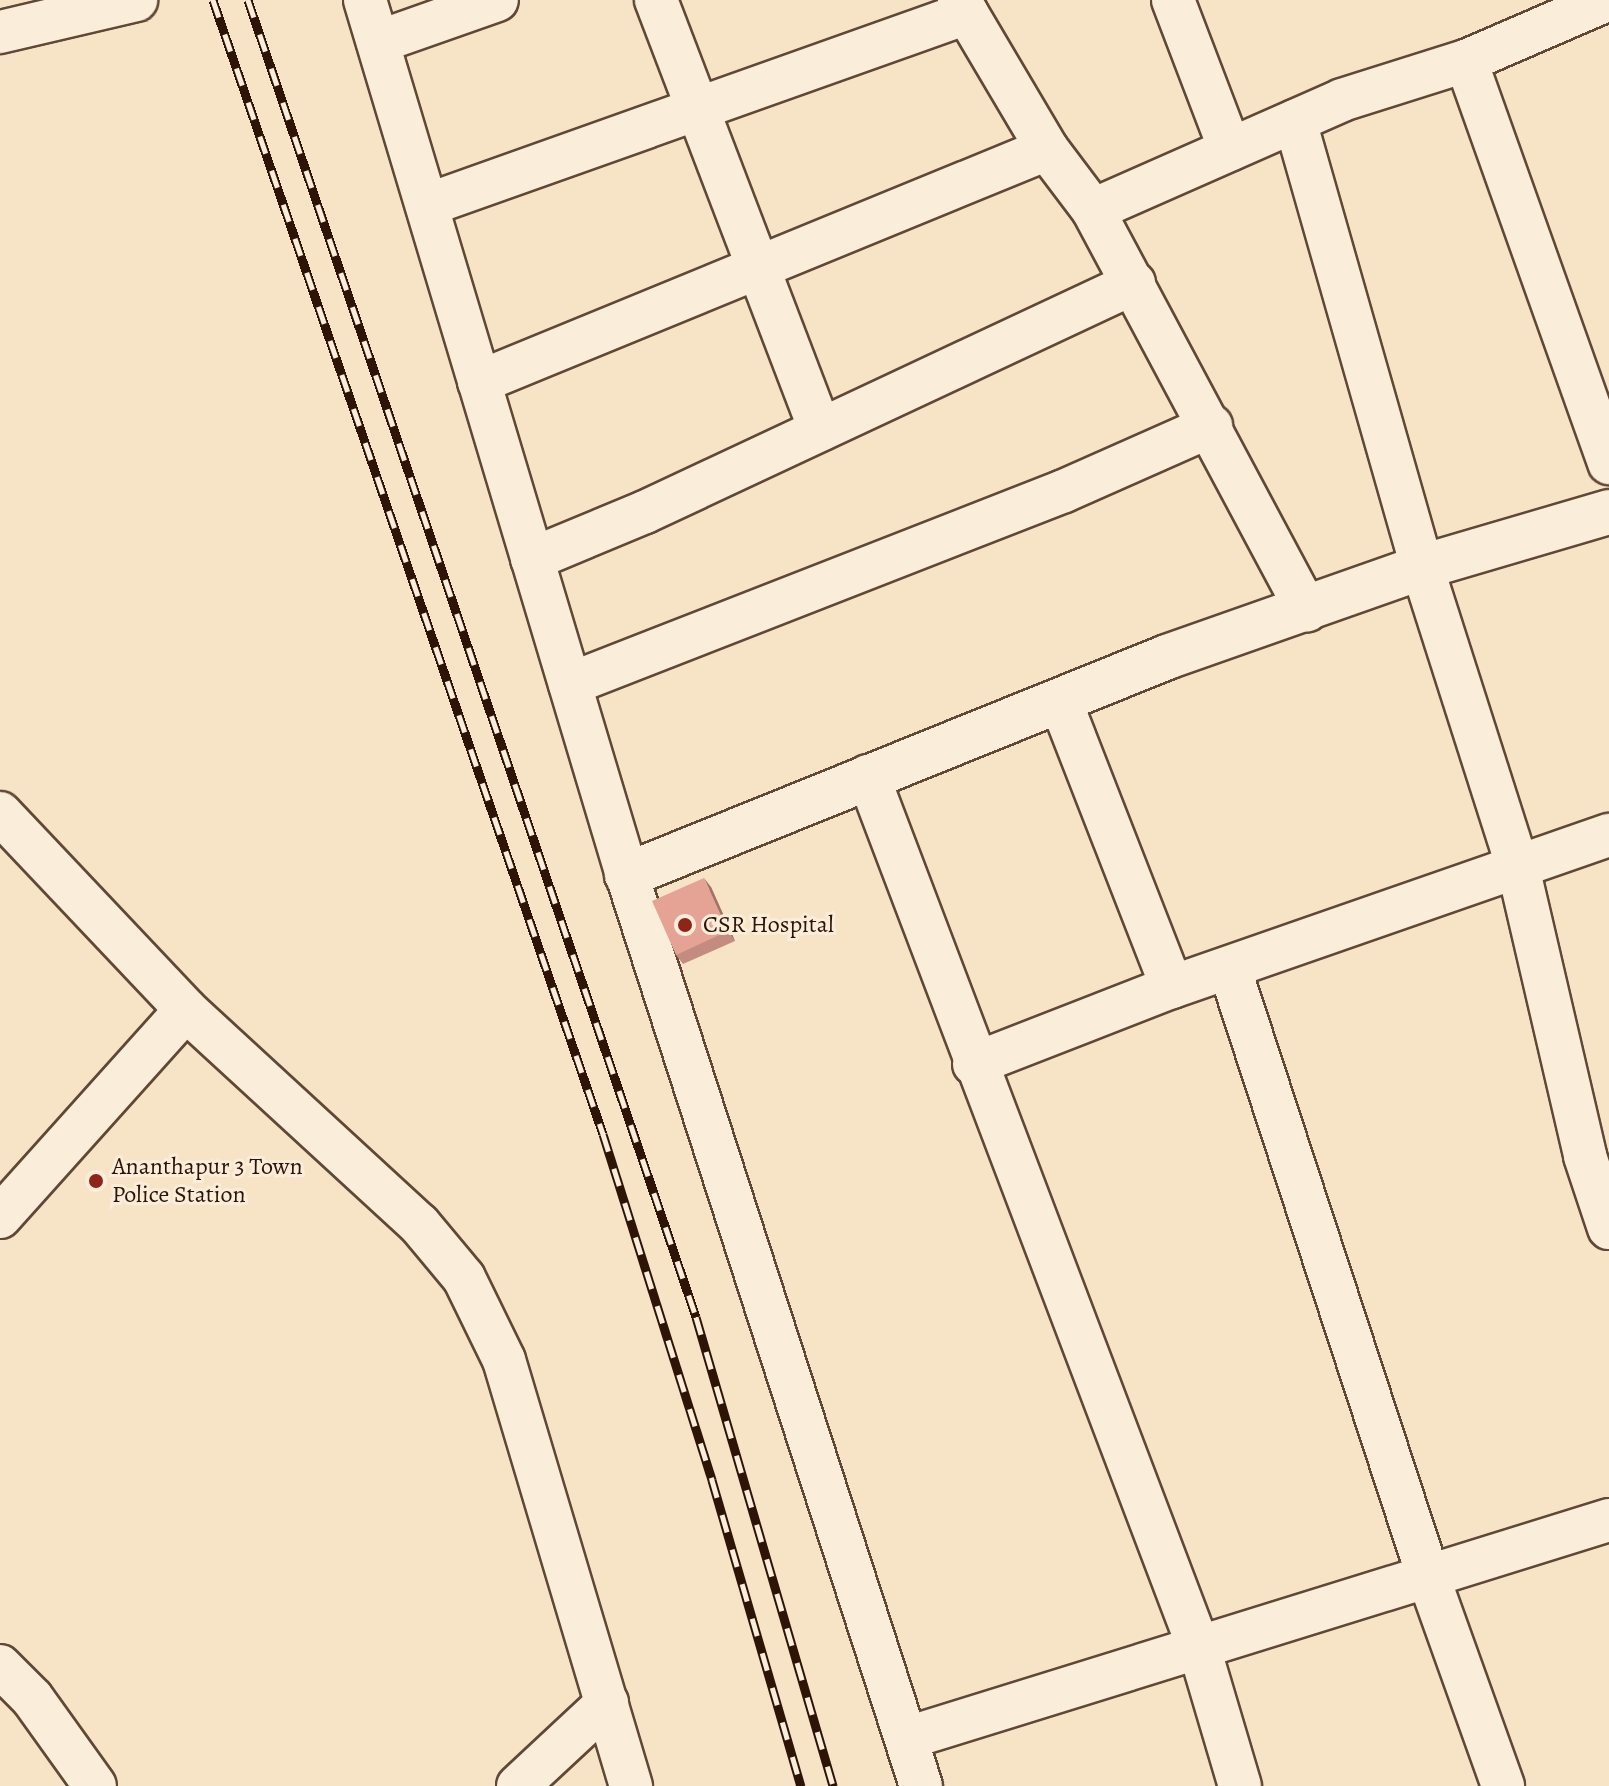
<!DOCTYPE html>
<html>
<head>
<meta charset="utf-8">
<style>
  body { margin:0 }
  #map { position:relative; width:1609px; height:1786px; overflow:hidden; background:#f7e3c6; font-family:Alegreya,serif }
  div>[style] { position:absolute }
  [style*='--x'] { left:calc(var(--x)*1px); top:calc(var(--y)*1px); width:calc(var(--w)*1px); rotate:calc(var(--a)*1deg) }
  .roads { filter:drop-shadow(2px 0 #604837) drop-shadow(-2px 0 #604837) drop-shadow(0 2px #604837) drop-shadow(0 -2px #604837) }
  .street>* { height:42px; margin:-21px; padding:0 21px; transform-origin:21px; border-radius:21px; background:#faedda }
  .secondary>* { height:44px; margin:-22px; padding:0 22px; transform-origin:22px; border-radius:22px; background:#faedda }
  .rail>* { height:9px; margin-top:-4.5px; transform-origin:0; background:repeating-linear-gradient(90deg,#faedda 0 18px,#2d1407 0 36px); box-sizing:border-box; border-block:2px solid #2d1407 }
  .wall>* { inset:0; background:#c48c80 }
  .shaded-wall>* { inset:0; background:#a07268 }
  .building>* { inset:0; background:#e4a395 }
  .dots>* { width:22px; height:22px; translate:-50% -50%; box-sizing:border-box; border:4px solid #faedda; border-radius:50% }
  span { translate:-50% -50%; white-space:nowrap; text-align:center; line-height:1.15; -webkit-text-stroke:6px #faedda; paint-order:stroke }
  .poi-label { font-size:24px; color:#2d1407 }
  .left { translate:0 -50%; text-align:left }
</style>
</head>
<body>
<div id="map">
  <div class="roads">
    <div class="street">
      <div style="--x:365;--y:0;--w:913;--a:73.33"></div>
      <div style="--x:627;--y:875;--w:957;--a:72.11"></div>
      <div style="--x:656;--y:0;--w:460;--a:69.1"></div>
      <div style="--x:959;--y:0;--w:173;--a:59.4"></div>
      <div style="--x:1047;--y:149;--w:76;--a:53"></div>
      <div style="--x:1093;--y:210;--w:454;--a:61.9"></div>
      <div style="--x:1173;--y:0;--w:160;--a:69.1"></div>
      <div style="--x:0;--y:32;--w:140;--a:-13.2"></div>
      <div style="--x:378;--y:42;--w:126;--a:-19.4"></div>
      <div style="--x:1466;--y:61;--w:154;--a:-23.4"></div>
      <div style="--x:1295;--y:121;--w:464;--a:74.1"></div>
      <div style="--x:1422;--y:567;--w:315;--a:72.3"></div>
      <div style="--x:1518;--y:867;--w:297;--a:76.9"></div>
      <div style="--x:1585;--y:1156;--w:76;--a:71.6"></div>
      <div style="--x:427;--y:205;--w:573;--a:-19.57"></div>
      <div style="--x:1093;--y:210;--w:272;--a:-23.8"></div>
      <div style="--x:1342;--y:100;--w:130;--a:-17.5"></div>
      <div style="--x:1466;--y:61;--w:427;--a:70.4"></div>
      <div style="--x:479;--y:382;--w:614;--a:-22.3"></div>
      <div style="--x:532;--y:559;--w:122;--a:-22.6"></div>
      <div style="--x:645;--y:512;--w:540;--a:-25.09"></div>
      <div style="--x:570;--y:684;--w:530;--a:-21.34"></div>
      <div style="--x:1064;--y:491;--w:161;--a:-23.9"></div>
      <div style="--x:1060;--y:700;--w:308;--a:68.7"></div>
      <div style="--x:868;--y:776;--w:936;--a:69.22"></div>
      <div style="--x:1200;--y:1651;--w:141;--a:73.5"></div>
      <div style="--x:0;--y:813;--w:271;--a:46.6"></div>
      <div style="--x:186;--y:1010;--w:316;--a:42.6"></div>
      <div style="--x:419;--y:1224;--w:70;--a:50.2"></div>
      <div style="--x:464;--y:1278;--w:91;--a:64"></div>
      <div style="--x:504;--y:1360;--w:445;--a:73.4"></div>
      <div style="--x:1230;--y:970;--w:641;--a:71.9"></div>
      <div style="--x:1429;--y:1579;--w:220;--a:70.3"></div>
      <div style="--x:974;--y:1064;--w:212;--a:-21.3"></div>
      <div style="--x:1172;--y:987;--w:463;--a:-19.2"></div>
      <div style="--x:0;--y:1217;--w:278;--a:-48.1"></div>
      <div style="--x:0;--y:1666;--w:45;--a:45"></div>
      <div style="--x:32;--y:1698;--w:108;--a:54.4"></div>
      <div style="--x:907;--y:1738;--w:735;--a:-17.25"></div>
      <div style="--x:518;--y:1786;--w:122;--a:-43"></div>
    </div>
    <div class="secondary">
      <div style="--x:627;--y:875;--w:582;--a:-21.98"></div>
      <div style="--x:1167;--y:657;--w:270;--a:-19.4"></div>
      <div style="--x:1422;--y:567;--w:195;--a:-16.4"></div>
    </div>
  </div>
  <div class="rail">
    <div style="--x:213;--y:0;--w:1199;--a:71.02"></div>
    <div style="--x:603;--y:1134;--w:363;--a:72.5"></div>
    <div style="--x:712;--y:1480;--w:319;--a:73.8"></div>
    <div style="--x:248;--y:0;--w:1391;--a:71.21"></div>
    <div style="--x:696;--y:1317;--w:489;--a:73.7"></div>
  </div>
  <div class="wall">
    <div style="clip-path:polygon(711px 887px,735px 941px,683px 964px,676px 955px)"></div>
  </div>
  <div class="shaded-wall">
    <div style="clip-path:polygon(704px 878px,711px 887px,735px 941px,728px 931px)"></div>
  </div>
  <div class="building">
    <div style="clip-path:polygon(704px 878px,728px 931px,676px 955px,652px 901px)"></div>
  </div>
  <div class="dots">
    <div style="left:685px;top:925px;background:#8f2418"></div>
    <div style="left:96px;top:1181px;background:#8f2418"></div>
  </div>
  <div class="poi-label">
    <span class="left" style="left:703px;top:925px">CSR Hospital</span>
    <span class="left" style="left:112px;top:1181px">Ananthapur 3 Town<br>Police Station</span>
  </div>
</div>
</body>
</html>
